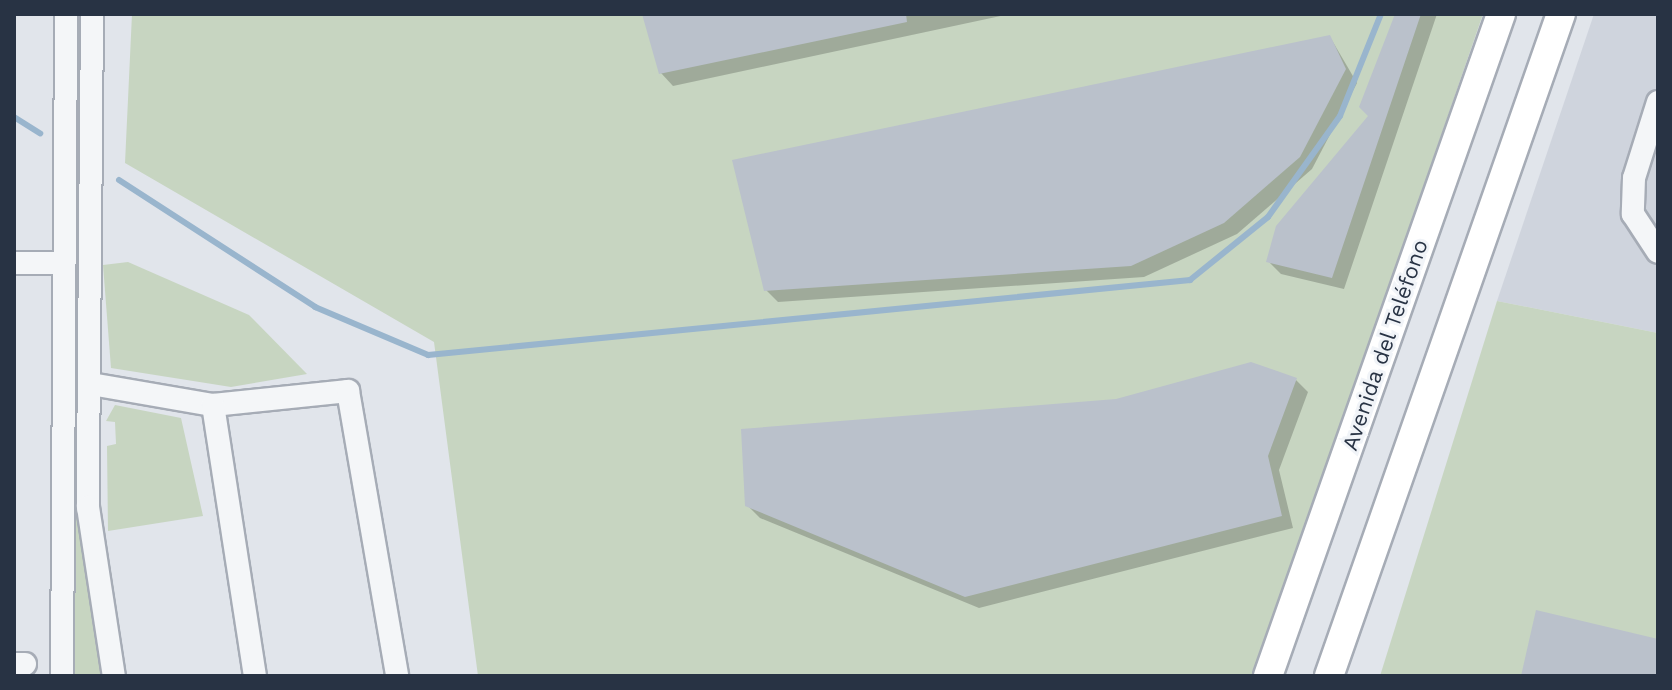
<!DOCTYPE html>
<html>
<head>
<meta charset="utf-8">
<style>
  body { margin:0 }
  #map { position:relative; width:1672px; height:690px; overflow:hidden; background:#e1e5eb; font-family:"Work Sans",sans-serif }
  div>[style] { position:absolute }
  [style*='--x'] { left:calc(var(--x)*1px); top:calc(var(--y)*1px); width:calc(var(--w)*1px); rotate:calc(var(--a)*1deg) }
  .built>* { inset:0; background:#cfd4dd }
  .green>* { inset:0; background:#c7d5c1 }
  .shadow>* { inset:0; background:#0003 }
  .stream>* { height:6px; margin:-3px; padding:0 3px; transform-origin:3px; border-radius:3px; background:#99b5cd }
  .building>* { inset:0; background:#bac1cb }
  .roads { filter:drop-shadow(2px 0 #a6acb6) drop-shadow(-2px 0 #a6acb6) drop-shadow(0 2px #a6acb6) drop-shadow(0 -2px #a6acb6) }
  .minor>* { height:22px; margin:-11px; padding:0 11px; transform-origin:11px; border-radius:11px; background:#f4f6f8 }
  .major>* { height:28px; margin:-14px; padding:0 14px; transform-origin:14px; border-radius:14px; background:#fff }
  span { translate:-50% -50%; white-space:nowrap; text-align:center; line-height:1.15; -webkit-text-stroke:6px #f1f4f8; paint-order:stroke }
  .street-label { font-size:22px; color:#283344 }
  .frame { position:absolute; inset:0; border:16px solid #283344; pointer-events:none }
</style>
</head>
<body>
<div id="map">
  <div class="built">
    <div style="clip-path:polygon(1594px 14px,1658px 14px,1658px 333px,1497px 301px)"></div>
  </div>
  <div class="green">
    <div style="clip-path:polygon(132px 14px,1483px 14px,1255px 676px,478px 676px,434px 342px,125px 163px)"></div>
    <div style="clip-path:polygon(128px 262px,249px 315px,307px 374px,231px 387px,111px 368px,103px 265px)"></div>
    <div style="clip-path:polygon(1497px 301px,1658px 333px,1658px 676px,1380px 676px)"></div>
    <div style="clip-path:polygon(82px 405px,104px 676px,69px 676px,68px 406px)"></div>
    <div style="clip-path:polygon(115px 405px,181px 418px,203px 516px,108px 531px,107px 446px,116px 444px,115px 422px,106px 421px)"></div>
  </div>
  <div class="shadow">
    <div style="clip-path:polygon(644px 14px,1010px 14px,673px 86px,661px 73px)"></div>
    <div style="clip-path:polygon(1397px 14px,1437px 14px,1344px 289px,1281px 274px,1268px 261px,1371px 116px)"></div>
    <div style="clip-path:polygon(1330px 37px,1357px 83px,1312px 169px,1237px 234px,1144px 277px,778px 302px,766px 290px)"></div>
    <div style="clip-path:polygon(1296px 380px,1308px 392px,1279px 470px,1293px 528px,979px 608px,760px 518px,747px 505px)"></div>
  </div>
  <div class="stream">
    <div style="--x:14;--y:117;--w:31;--a:32"></div>
    <div style="--x:119;--y:180;--w:234;--a:32.9"></div>
    <div style="--x:315;--y:307;--w:123;--a:23"></div>
    <div style="--x:428;--y:355;--w:766;--a:-5.62"></div>
    <div style="--x:1190;--y:280;--w:100;--a:-38.9"></div>
    <div style="--x:1268;--y:217;--w:124;--a:-54.5"></div>
    <div style="--x:1340;--y:116;--w:110;--a:-68.1"></div>
  </div>
  <div class="building">
    <div style="clip-path:polygon(642px 14px,906px 14px,907px 22px,659px 74px)"></div>
    <div style="clip-path:polygon(1395px 14px,1421px 14px,1332px 278px,1266px 262px,1276px 226px,1368px 116px,1359px 107px)"></div>
    <div style="clip-path:polygon(1330px 35px,1346px 69px,1300px 157px,1224px 223px,1131px 266px,764px 291px,732px 160px)"></div>
    <div style="clip-path:polygon(1251px 362px,1297px 378px,1268px 456px,1282px 516px,965px 597px,745px 506px,741px 429px,1116px 399px)"></div>
    <div style="clip-path:polygon(1536px 610px,1658px 639px,1658px 676px,1521px 676px)"></div>
  </div>
  <div class="roads">
    <div class="minor">
      <div style="--x:92;--y:14;--w:493;--a:90.5"></div>
      <div style="--x:88;--y:507;--w:171;--a:81.3"></div>
      <div style="--x:1658;--y:102;--w:80;--a:107.5"></div>
      <div style="--x:1634;--y:178;--w:36;--a:92"></div>
      <div style="--x:1633;--y:214;--w:45;--a:56.7"></div>
      <div style="--x:14;--y:263;--w:50;--a:0"></div>
      <div style="--x:91;--y:384;--w:124;--a:9.8"></div>
      <div style="--x:213;--y:405;--w:136;--a:-5.9"></div>
      <div style="--x:348;--y:391;--w:289;--a:80.2"></div>
      <div style="--x:213;--y:405;--w:274;--a:81.2"></div>
      <div style="--x:14;--y:664;--w:11;--a:0"></div>
      <div style="--x:62;--y:676;--w:662;--a:-89.65"></div>
    </div>
    <div class="major">
      <div style="--x:1268;--y:676;--w:702;--a:-70.61"></div>
      <div style="--x:1329;--y:676;--w:701;--a:-70.69"></div>
    </div>
  </div>
  <div class="street-label">
    <span style="left:1385px;top:345px;rotate:-71deg">Avenida del Teléfono</span>
  </div>
  <div class="frame"></div>
</div>
</body>
</html>
